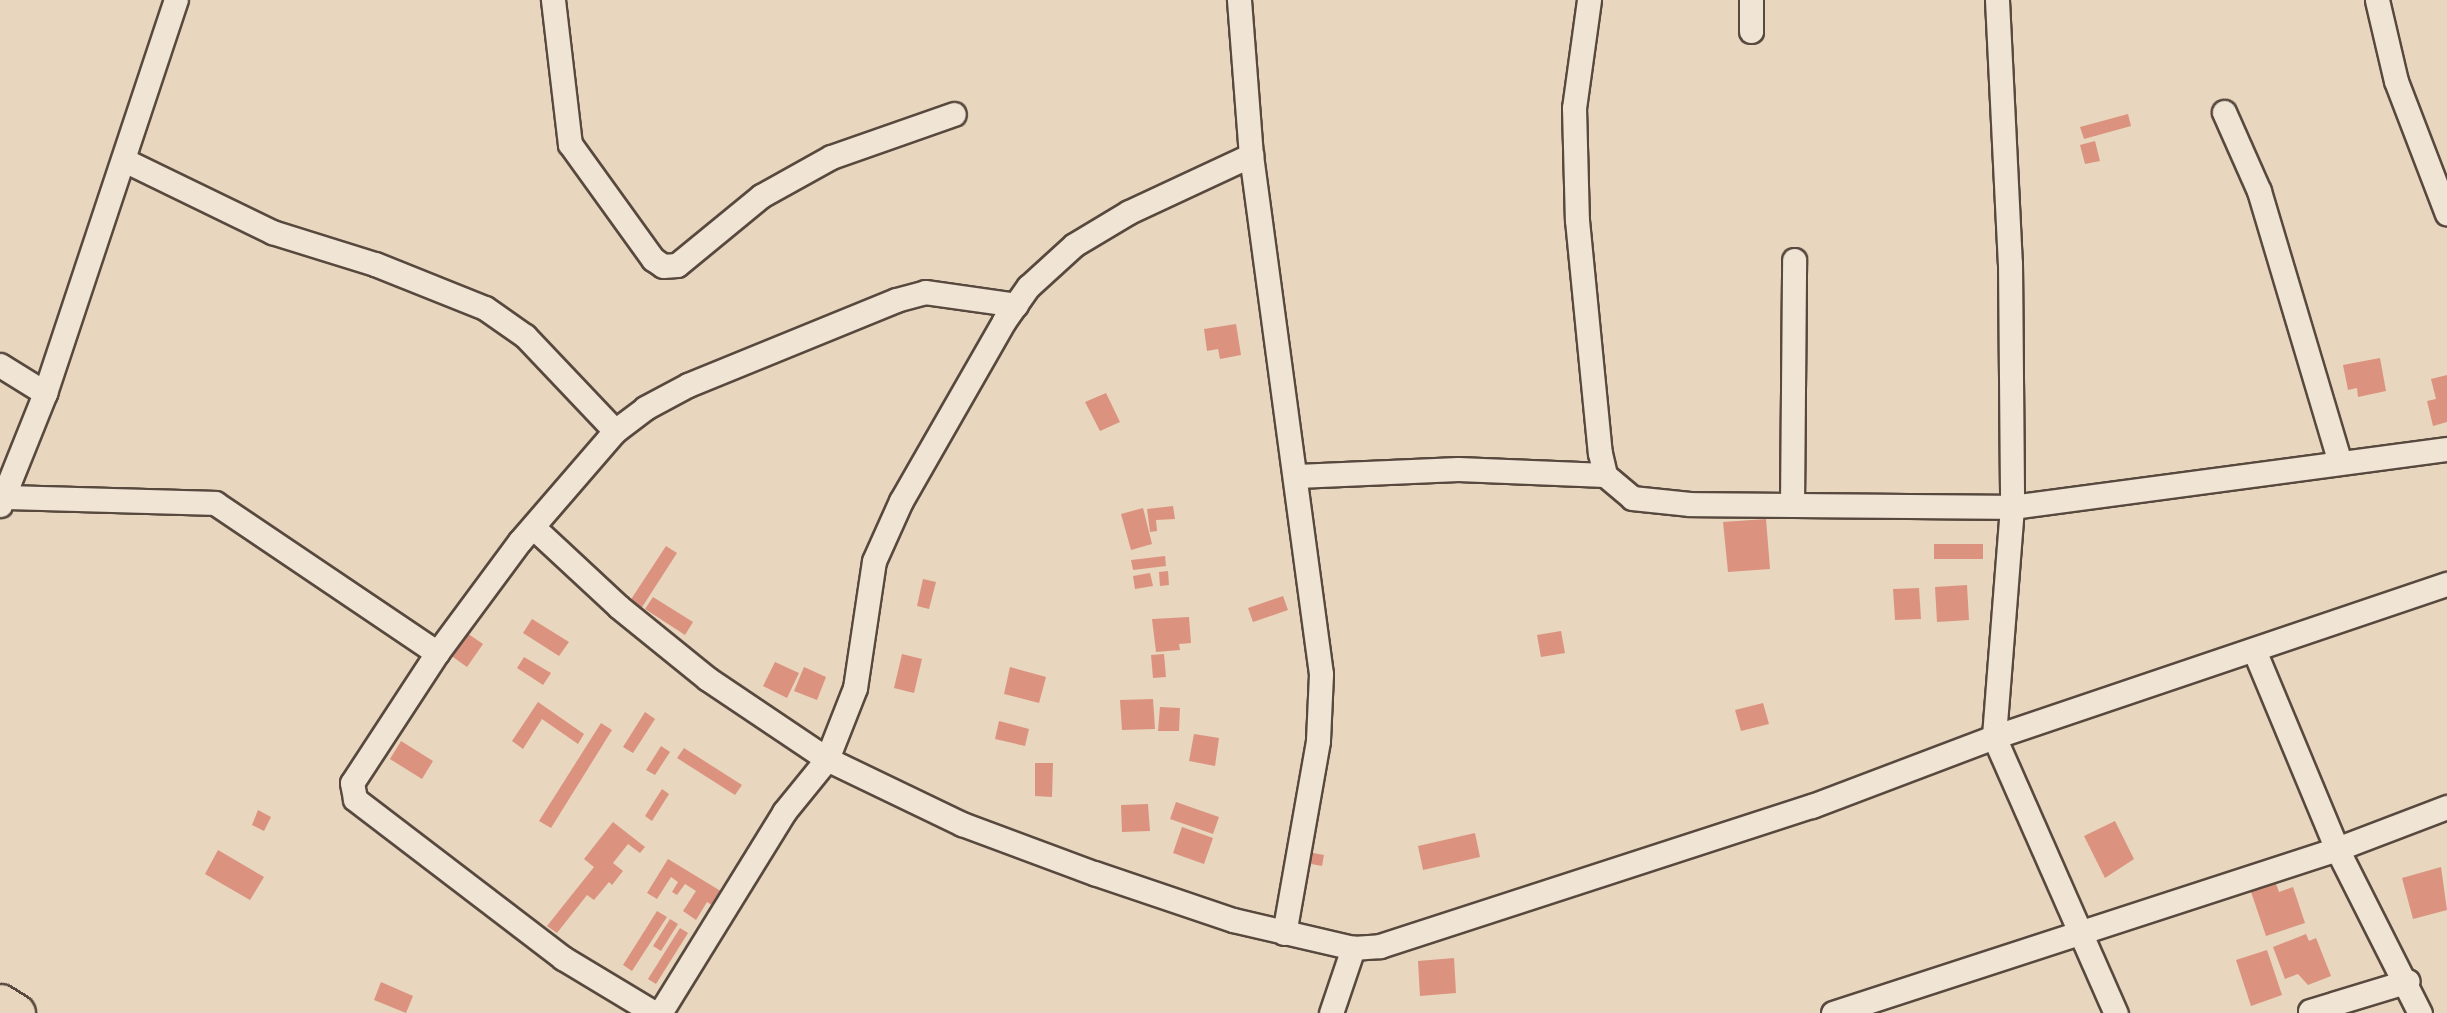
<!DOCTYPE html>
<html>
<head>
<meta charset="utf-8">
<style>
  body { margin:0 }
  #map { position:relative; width:2447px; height:1013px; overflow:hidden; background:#e8d6be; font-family:"IM FELL Double Pica",serif }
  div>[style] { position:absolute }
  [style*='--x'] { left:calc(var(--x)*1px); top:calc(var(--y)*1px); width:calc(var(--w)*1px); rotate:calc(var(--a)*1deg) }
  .building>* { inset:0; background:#db937f }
  .roads { filter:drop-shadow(2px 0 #58493f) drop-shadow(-2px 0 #58493f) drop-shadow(0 2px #58493f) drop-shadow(0 -2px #58493f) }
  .minor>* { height:23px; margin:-11.5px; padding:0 11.5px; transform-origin:11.5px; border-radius:11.5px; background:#f0e4d5 }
  .primary>* { height:37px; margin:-18.5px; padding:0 18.5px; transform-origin:18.5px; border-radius:18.5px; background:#e8d6be }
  span { translate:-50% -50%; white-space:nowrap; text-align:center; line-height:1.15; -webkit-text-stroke:5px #f0e4d5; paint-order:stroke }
</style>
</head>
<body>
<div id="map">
  <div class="building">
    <div style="clip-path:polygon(2128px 114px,2131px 126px,2084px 139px,2080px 127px)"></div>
    <div style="clip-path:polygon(2095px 141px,2100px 161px,2085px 164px,2080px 145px)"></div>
    <div style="clip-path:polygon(1236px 324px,1241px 355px,1220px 359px,1218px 349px,1207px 351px,1204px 329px)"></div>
    <div style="clip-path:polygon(2380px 358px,2386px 391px,2358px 397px,2357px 388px,2348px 390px,2343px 365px)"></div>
    <div style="clip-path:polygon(2447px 375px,2447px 422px,2433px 426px,2427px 401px,2436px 399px,2431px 379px)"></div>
    <div style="clip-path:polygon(1106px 393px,1120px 422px,1100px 431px,1085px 402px)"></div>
    <div style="clip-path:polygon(1173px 506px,1175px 519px,1156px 520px,1157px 531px,1150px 532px,1147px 509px)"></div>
    <div style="clip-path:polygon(1143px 508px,1152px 544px,1131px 550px,1121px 514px)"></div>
    <div style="clip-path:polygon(1766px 519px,1770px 569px,1728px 572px,1723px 522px)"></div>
    <div style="clip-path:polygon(1934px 544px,1983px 544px,1983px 559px,1934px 559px)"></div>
    <div style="clip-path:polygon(666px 546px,677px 553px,637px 615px,626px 607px)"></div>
    <div style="clip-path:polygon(1165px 556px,1166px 566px,1133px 570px,1131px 560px)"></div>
    <div style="clip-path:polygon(1168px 571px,1169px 585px,1160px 586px,1159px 572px)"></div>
    <div style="clip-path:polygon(1150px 573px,1153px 586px,1135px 589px,1133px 576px)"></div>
    <div style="clip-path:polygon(923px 579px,936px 582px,929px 609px,917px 606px)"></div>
    <div style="clip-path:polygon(1967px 585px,1969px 620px,1937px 622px,1935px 587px)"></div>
    <div style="clip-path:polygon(1919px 588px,1921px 619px,1895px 620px,1893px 589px)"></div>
    <div style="clip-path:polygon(1283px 596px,1288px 610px,1253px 622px,1248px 608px)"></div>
    <div style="clip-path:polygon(653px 597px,693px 622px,685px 635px,645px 609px)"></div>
    <div style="clip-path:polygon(1189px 617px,1191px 643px,1179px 644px,1180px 650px,1156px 652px,1152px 619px)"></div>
    <div style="clip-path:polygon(532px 619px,569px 642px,559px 656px,523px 633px)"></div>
    <div style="clip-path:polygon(461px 629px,483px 644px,467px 667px,446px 652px)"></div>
    <div style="clip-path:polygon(1561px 631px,1565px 653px,1541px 657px,1537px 635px)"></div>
    <div style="clip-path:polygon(902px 654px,922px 659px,914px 693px,894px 688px)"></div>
    <div style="clip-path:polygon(1164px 654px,1166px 677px,1153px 678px,1151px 655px)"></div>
    <div style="clip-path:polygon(524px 657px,551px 673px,543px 685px,517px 668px)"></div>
    <div style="clip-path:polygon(775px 662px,799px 673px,787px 698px,763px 686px)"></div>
    <div style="clip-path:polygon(804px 667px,826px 677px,817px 700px,794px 691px)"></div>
    <div style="clip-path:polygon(1010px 667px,1046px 677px,1039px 703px,1004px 694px)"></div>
    <div style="clip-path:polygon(1153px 699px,1155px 729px,1122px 730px,1120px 700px)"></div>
    <div style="clip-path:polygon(538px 702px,584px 734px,578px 744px,542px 719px,523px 749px,512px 741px)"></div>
    <div style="clip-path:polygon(1763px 703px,1769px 724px,1741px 731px,1735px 710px)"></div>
    <div style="clip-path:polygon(1160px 707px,1180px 708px,1179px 731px,1158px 731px)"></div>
    <div style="clip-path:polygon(645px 712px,655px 719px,633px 753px,623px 747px)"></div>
    <div style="clip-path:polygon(999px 721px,1029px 729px,1025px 746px,995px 739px)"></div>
    <div style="clip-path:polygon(601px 723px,612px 730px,551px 828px,539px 821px)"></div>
    <div style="clip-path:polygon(1194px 734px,1219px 738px,1215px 766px,1189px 761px)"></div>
    <div style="clip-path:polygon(401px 741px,433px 761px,422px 779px,390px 759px)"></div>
    <div style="clip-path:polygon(661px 746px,670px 752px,655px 775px,646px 770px)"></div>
    <div style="clip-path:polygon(684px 748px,742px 785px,735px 795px,677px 758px)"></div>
    <div style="clip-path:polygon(1035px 763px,1053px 763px,1052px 797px,1035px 796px)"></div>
    <div style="clip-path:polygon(662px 789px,669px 794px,652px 821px,645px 816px)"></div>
    <div style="clip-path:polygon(1176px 802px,1219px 817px,1213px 834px,1170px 819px)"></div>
    <div style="clip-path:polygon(1148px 804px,1150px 831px,1122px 832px,1121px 805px)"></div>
    <div style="clip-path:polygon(258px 810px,271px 817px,264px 831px,252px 825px)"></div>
    <div style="clip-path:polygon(2115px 821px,2134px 859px,2105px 878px,2084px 836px)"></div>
    <div style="clip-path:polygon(613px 822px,645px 847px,640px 853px,628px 844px,613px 863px,623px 871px,612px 885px,609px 882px,594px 900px,587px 895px,557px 933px,547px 926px,594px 867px,584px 859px)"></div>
    <div style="clip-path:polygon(1182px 827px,1213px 838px,1204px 864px,1173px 853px)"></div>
    <div style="clip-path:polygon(1475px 833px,1480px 857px,1423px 870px,1418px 846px)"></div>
    <div style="clip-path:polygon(218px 850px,264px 877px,250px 900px,205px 874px)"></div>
    <div style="clip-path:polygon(1308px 852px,1324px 855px,1322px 866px,1306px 863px)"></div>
    <div style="clip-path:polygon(668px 859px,724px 893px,715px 907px,707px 902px,696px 920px,683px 911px,696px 891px,685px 884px,677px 895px,672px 892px,678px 882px,671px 877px,657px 899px,647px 893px)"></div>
    <div style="clip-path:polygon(2441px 867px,2447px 910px,2413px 919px,2402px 878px)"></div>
    <div style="clip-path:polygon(2275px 881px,2279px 892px,2293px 887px,2305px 923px,2266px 936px,2250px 889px)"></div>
    <div style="clip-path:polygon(657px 911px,667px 917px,632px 971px,623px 965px)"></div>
    <div style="clip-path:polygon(670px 919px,678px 924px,661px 951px,653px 946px)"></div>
    <div style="clip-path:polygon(680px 928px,688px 933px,656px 984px,648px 979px)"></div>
    <div style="clip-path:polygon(2306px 934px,2309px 941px,2316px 938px,2331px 976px,2308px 985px,2298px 974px,2285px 979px,2273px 947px)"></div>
    <div style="clip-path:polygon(2267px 950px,2282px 995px,2251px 1006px,2236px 960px)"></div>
    <div style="clip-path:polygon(1454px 958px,1456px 993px,1420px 996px,1418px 961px)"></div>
    <div style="clip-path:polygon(381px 982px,413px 996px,406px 1013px,374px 1000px)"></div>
  </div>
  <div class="roads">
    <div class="minor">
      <div style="--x:553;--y:0;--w:145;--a:83.3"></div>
      <div style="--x:570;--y:144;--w:142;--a:54.2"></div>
      <div style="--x:653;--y:259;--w:12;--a:35"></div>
      <div style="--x:663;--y:266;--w:14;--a:-4"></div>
      <div style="--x:677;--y:265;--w:109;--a:-39.4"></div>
      <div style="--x:761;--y:196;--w:80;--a:-29.1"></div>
      <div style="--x:831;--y:157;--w:130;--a:-19.3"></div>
      <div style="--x:1239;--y:0;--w:155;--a:85.6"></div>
      <div style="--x:1251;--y:155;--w:524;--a:82.32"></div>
      <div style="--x:1321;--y:674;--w:67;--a:92.6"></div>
      <div style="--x:1318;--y:741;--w:195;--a:100"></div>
      <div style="--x:1589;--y:0;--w:109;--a:97.9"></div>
      <div style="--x:1574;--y:108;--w:112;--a:88.5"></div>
      <div style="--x:1577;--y:220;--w:234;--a:84.4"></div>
      <div style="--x:1600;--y:453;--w:23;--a:77"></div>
      <div style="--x:1605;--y:475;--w:35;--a:40"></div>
      <div style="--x:1632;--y:498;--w:58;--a:5.9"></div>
      <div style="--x:1690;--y:504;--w:322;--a:0.5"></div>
      <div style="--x:2012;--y:507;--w:439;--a:-7.6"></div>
      <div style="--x:1997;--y:0;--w:263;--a:87.2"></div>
      <div style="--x:2010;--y:263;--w:244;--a:89.5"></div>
      <div style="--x:2012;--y:507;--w:231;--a:94.5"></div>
      <div style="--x:1994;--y:737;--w:302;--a:66.2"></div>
      <div style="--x:2377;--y:0;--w:83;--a:76.8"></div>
      <div style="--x:2396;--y:81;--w:142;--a:69"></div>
      <div style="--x:1751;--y:31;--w:31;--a:-90"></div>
      <div style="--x:2224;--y:112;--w:86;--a:66.1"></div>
      <div style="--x:2259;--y:191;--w:283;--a:73.4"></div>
      <div style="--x:124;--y:160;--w:165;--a:25.9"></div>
      <div style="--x:272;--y:232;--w:108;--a:17.3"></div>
      <div style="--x:375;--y:264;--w:118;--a:21.8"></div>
      <div style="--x:485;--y:308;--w:49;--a:35"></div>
      <div style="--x:525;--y:336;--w:131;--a:46.5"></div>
      <div style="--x:0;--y:365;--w:53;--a:31.9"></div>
      <div style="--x:1297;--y:476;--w:161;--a:-2.5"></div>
      <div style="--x:1458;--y:469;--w:147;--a:2.3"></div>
      <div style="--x:4;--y:497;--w:211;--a:1.6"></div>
      <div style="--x:215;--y:503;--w:268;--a:34"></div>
      <div style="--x:437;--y:653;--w:139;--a:-53.5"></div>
      <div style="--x:520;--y:541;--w:145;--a:-49.2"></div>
      <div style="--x:615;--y:431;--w:38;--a:-37"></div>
      <div style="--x:645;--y:408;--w:49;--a:-28.1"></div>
      <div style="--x:688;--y:385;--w:225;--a:-22.2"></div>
      <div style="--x:896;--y:300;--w:30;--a:-15"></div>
      <div style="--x:925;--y:292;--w:92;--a:8.1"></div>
      <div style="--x:0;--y:505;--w:121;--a:-68.1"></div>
      <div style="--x:45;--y:393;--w:414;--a:-71.6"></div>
      <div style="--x:1792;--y:505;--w:245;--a:-89.5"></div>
      <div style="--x:533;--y:527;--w:117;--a:42.9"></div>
      <div style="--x:619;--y:607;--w:114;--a:39"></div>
      <div style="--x:708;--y:679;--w:143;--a:33.9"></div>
      <div style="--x:827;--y:759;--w:150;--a:25.7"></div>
      <div style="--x:962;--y:824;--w:141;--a:20.4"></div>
      <div style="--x:1094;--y:873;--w:147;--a:18.7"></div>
      <div style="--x:1233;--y:920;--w:123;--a:13.1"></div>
      <div style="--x:1353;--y:948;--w:27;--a:-4"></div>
      <div style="--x:1380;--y:946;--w:454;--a:-18"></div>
      <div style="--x:1812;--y:806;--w:195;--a:-20.8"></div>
      <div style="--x:1994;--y:737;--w:478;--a:-18.7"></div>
      <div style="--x:2254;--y:650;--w:216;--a:67.4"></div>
      <div style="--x:2337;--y:849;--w:184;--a:63.2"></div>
      <div style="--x:437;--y:653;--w:155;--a:123.2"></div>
      <div style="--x:352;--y:783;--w:16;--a:79"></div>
      <div style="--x:355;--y:799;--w:262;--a:37.4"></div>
      <div style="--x:563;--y:958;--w:106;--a:31.1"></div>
      <div style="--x:2310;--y:1011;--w:102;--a:-17"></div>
      <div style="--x:660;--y:1013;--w:236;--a:-58.3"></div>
      <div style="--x:784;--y:812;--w:68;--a:-50.9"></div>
      <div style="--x:827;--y:759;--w:76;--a:-68.5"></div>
      <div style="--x:855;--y:688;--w:128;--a:-81.5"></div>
      <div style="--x:874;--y:561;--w:66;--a:-65.8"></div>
      <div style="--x:901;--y:501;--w:207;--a:-60.2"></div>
      <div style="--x:1004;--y:321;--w:42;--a:-54.8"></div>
      <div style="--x:1028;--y:287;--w:62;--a:-42.4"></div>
      <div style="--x:1074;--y:245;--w:64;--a:-31"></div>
      <div style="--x:1129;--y:212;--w:135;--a:-25"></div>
      <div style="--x:1331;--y:1013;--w:69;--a:-71.3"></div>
      <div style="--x:1833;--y:1013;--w:530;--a:-18.02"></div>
      <div style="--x:2337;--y:849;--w:118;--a:-20.9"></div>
    </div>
    <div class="primary">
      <div style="--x:0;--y:1003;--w:19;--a:32"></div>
    </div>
  </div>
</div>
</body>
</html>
